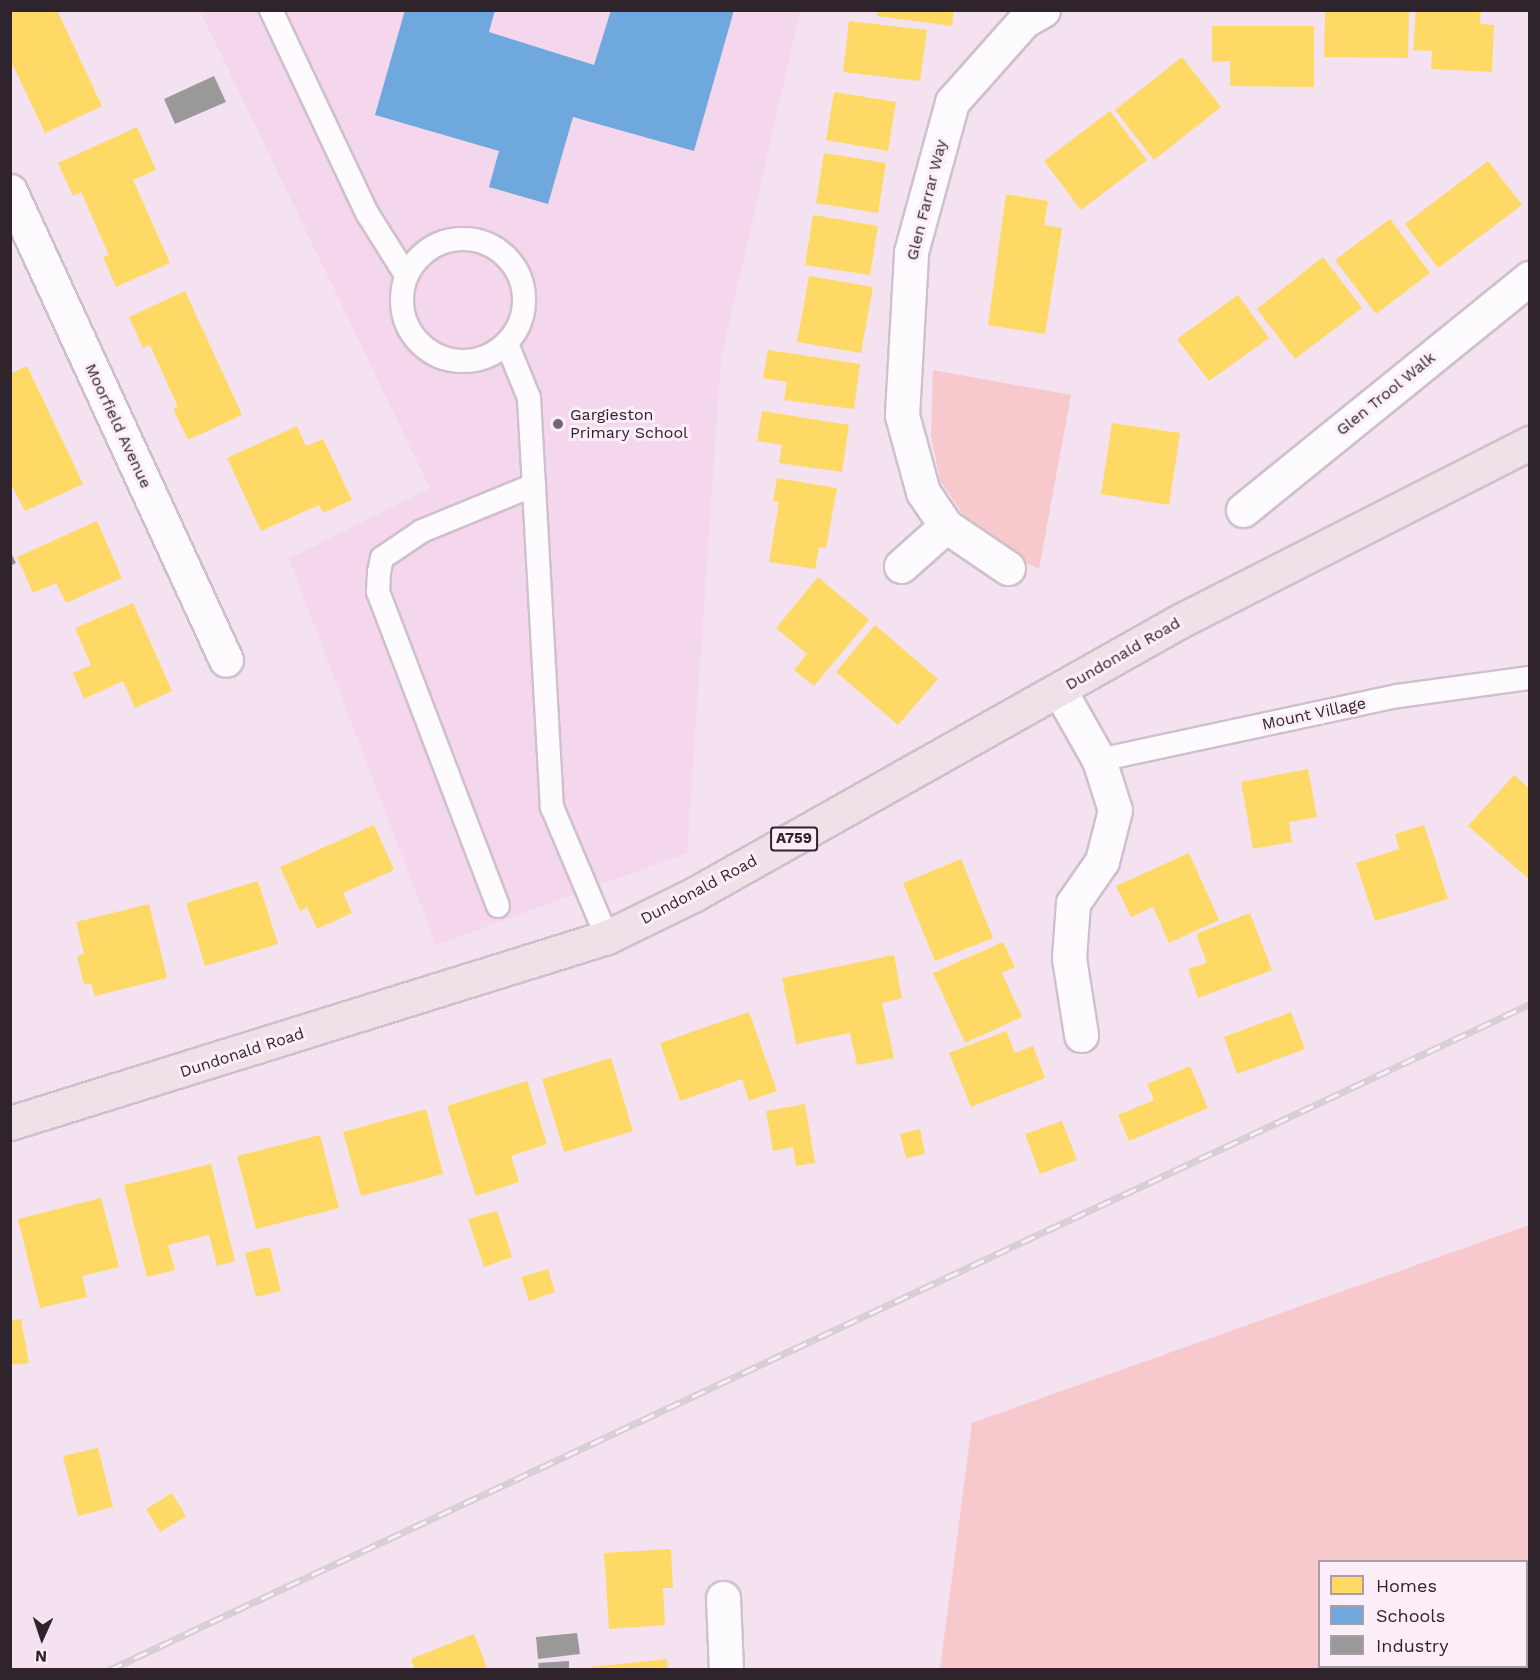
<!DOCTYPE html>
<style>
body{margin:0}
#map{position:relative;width:1540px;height:1680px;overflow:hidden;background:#f4e2f0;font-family:"Work Sans",sans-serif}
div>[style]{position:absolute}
.built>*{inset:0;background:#f4d6ed}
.green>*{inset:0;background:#f8c9cc}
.homes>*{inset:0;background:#ffd966}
.schools>*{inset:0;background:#6fa8dc}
.industry>*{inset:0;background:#999}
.roads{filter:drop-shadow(2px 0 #cfc0cb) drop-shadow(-2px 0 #cfc0cb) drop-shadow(0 2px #cfc0cb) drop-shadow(0 -2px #cfc0cb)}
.lane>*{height:22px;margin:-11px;padding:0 11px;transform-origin:11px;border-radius:11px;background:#fdfbfd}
.lane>.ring{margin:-11px;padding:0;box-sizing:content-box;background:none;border:22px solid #fdfbfd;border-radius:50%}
.street>*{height:33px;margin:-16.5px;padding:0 16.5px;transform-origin:16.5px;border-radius:16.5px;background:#fdfbfd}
.primary>*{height:33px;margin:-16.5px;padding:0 16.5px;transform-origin:16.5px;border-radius:16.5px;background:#eee2e8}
.rail>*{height:7px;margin-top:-3.5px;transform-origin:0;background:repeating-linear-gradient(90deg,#fceef8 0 14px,#d5cfd3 0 28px);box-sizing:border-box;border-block:2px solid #d5cfd3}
.dots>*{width:16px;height:16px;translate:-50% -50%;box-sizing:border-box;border:3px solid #fceef8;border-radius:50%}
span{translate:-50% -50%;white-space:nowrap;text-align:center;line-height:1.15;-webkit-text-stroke:6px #fceef8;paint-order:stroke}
.shield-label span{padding:2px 4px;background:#fceef8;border:2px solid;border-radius:4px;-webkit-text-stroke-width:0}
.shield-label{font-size:15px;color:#2f232c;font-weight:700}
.street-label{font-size:16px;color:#2f232c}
.poi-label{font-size:16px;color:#2f232c}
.left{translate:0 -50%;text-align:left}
.frame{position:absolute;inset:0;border:12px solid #2f232c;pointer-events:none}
.legend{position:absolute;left:1318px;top:1560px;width:210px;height:108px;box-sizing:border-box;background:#fceef8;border:2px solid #aa9da6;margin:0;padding:8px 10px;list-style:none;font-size:18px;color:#2f232c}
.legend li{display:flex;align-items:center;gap:12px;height:30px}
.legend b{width:30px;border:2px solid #aa9da6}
.north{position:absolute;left:12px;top:1608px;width:60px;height:60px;-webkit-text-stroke:4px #fceef8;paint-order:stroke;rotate:183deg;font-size:16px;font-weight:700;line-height:24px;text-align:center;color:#2f232c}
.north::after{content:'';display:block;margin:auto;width:21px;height:27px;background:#2f232c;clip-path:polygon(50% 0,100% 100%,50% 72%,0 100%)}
</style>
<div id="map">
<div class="built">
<i style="clip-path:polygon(200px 11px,800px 11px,721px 359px,687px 853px,436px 945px,289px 559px,430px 488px)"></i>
</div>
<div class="green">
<i style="clip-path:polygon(933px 370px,1071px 395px,1039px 569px,1018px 559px,969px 523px,940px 480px,931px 436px)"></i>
<i style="clip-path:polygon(evenodd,1529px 1225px,1529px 1669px,940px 1669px,972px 1423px,1529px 1225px,1320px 1562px,1526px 1562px,1526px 1666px,1320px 1666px,1320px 1562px)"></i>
</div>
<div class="homes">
<i style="clip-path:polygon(10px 10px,57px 10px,102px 106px,45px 133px,10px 59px)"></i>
<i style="clip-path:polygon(878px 10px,954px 10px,952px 26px,877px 16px)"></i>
<i style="clip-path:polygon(1325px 10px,1409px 10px,1408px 58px,1324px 57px)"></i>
<i style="clip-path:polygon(1416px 10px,1481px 10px,1480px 24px,1494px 25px,1492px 72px,1431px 69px,1432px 51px,1413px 50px)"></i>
<i style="clip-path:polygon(849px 21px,927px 30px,920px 81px,843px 72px)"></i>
<i style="clip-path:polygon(1212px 26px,1314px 26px,1314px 87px,1230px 86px,1230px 61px,1212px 62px)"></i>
<i style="clip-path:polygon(1182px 57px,1221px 107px,1154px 160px,1115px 110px)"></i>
<i style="clip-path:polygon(834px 92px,896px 102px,888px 151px,826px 140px)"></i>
<i style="clip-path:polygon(1110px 111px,1147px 160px,1081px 210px,1044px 161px)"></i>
<i style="clip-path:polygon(137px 127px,156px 170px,133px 180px,170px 263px,116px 287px,103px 257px,109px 255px,81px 192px,73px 196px,58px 163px)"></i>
<i style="clip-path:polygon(824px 153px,886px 163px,878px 213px,816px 203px)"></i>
<i style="clip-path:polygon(1488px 161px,1522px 205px,1438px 268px,1405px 224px)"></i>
<i style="clip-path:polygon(1006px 194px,1048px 201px,1044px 225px,1062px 228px,1045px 334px,988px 325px)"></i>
<i style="clip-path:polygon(813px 215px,878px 226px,870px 275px,805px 265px)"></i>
<i style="clip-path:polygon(1390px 219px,1430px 273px,1376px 314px,1335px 260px)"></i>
<i style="clip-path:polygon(1323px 257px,1362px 308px,1295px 359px,1257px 309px)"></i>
<i style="clip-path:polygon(809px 276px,873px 287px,861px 353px,797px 342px)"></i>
<i style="clip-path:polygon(185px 291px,242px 415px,188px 440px,173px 409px,178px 407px,150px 345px,143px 348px,129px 317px)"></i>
<i style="clip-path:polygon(1238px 295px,1269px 338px,1209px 381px,1177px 339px)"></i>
<i style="clip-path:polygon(768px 350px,860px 364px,854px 409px,784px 400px,787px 382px,763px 378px)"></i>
<i style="clip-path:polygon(27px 366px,83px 484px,25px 511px,10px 482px,10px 374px)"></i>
<i style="clip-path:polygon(762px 411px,849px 425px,842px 472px,779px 463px,782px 445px,757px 441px)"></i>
<i style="clip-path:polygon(1112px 423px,1180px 433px,1169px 505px,1101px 494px)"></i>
<i style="clip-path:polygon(297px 426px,306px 446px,323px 439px,352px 500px,323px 513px,319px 505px,261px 531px,227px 458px)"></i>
<i style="clip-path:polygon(777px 478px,837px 488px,826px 548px,819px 547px,815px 569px,769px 562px,779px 502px,773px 501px)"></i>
<i style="clip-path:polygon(97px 521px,122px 578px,66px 603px,56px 583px,33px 593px,17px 557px)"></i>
<i style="clip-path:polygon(818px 577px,869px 620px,814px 686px,794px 670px,807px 654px,776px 628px)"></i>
<i style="clip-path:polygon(133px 603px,172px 691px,135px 708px,123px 681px,84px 699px,73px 673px,91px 665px,75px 628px)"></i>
<i style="clip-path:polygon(875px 625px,938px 679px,898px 725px,836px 672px)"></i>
<i style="clip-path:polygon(1308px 769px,1317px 817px,1289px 822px,1292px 842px,1253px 849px,1241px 782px)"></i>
<i style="clip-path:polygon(1514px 775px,1530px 789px,1530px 880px,1468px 826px)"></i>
<i style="clip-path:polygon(374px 825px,394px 870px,343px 893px,352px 913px,317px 929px,307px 907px,300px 911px,280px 867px)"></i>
<i style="clip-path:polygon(1424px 825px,1448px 899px,1375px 921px,1356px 863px,1399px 849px,1395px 834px)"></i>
<i style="clip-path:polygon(1189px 853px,1219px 920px,1169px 943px,1153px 907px,1131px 917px,1116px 886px)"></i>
<i style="clip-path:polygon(961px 859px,993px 938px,935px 961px,903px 883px)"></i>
<i style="clip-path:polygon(258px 881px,278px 944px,205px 966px,186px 903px)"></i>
<i style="clip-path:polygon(149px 904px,167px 978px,95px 996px,91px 983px,84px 985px,77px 956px,84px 954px,76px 922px)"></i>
<i style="clip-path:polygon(1250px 913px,1272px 970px,1198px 998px,1188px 969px,1207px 963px,1196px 934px)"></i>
<i style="clip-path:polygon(1003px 942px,1015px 967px,1002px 973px,1022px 1017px,965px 1043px,933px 973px)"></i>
<i style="clip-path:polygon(894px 955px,902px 998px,882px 1003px,894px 1058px,857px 1065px,850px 1033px,796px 1044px,782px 978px)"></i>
<i style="clip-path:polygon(749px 1012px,777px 1091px,749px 1101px,742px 1079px,680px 1101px,660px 1043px)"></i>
<i style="clip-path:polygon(1291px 1012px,1305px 1049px,1237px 1074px,1224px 1037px)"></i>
<i style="clip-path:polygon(1006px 1031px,1015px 1053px,1033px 1046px,1045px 1078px,971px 1107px,949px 1053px)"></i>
<i style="clip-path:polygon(611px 1058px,633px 1131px,564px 1152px,542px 1079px)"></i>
<i style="clip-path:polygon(1190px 1066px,1208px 1108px,1129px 1141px,1118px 1115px,1154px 1100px,1147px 1084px)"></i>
<i style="clip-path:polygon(527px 1081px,547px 1144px,511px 1156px,519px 1182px,476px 1196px,447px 1106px)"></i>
<i style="clip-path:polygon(805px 1104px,815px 1163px,796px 1166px,793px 1147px,773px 1151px,766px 1111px)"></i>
<i style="clip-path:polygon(426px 1109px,443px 1174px,361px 1196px,343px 1132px)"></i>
<i style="clip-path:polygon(1062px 1121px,1077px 1160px,1040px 1174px,1025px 1134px)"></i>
<i style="clip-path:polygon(920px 1129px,925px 1154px,906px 1158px,900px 1134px)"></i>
<i style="clip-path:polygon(320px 1135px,339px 1208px,256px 1229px,237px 1156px)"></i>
<i style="clip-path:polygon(211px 1164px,235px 1261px,217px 1266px,209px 1235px,168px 1245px,175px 1270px,147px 1277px,124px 1185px)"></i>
<i style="clip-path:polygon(101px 1198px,119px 1267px,82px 1276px,87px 1297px,40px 1308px,18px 1219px)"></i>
<i style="clip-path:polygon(497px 1211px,512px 1257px,484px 1267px,468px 1219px)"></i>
<i style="clip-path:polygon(270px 1247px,281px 1291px,256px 1297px,245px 1253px)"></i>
<i style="clip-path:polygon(548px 1269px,555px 1292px,529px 1301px,521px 1277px)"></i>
<i style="clip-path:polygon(21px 1319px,29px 1363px,10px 1365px,10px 1321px)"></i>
<i style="clip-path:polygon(98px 1448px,113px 1507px,78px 1516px,63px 1456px)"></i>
<i style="clip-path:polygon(172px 1493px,186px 1516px,160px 1532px,146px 1509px)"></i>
<i style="clip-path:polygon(671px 1549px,673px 1588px,663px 1588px,665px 1625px,609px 1629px,604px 1553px)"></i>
<i style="clip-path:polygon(474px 1634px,488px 1670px,415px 1670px,411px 1659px)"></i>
<i style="clip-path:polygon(667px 1659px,668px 1670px,593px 1670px,592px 1667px)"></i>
</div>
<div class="schools">
<i style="clip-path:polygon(405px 10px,495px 10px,489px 32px,594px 65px,611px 10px,734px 10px,694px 151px,573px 117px,548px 204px,489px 187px,499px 151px,375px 115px)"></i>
</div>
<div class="industry">
<i style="clip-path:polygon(214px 76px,226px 102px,175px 124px,164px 99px)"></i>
<i style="clip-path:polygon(10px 551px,16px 563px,10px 566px)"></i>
<i style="clip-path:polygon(577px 1633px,580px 1654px,538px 1659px,536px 1637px)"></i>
<i style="clip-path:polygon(569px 1661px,569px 1670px,539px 1670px,538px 1663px)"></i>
</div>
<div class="roads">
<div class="lane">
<i style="left:271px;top:10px;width:225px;rotate:64.7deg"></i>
<i style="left:367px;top:213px;width:73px;rotate:57.8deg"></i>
<i class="ring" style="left:402px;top:239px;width:100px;height:100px"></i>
<i style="left:507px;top:344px;width:58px;rotate:67.8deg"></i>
<i style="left:529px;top:398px;width:410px;rotate:86.8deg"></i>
<i style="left:552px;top:807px;width:141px;rotate:67.1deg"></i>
<i style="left:1099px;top:760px;width:306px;rotate:-12.1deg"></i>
<i style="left:1398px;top:696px;width:133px;rotate:-7.8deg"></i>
<i style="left:498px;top:906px;width:336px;rotate:-110.9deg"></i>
<i style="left:378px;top:592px;width:20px;rotate:-87deg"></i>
<i style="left:379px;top:572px;width:14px;rotate:-78deg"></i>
<i style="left:382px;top:558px;width:48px;rotate:-34deg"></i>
<i style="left:422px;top:531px;width:121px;rotate:-22.3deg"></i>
</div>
<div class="street">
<i style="left:10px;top:191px;width:516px;rotate:65.27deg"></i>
<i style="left:1243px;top:510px;width:369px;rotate:-39deg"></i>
<i style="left:901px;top:566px;width:60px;rotate:-41.6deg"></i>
<i style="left:1008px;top:568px;width:75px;rotate:-145.9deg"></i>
<i style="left:946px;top:526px;width:41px;rotate:-124.1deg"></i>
<i style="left:923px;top:492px;width:80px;rotate:-105.3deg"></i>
<i style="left:902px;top:415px;width:163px;rotate:-86.8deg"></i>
<i style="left:911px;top:252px;width:156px;rotate:-74.7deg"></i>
<i style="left:952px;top:102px;width:108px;rotate:-48.4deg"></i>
<i style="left:1024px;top:21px;width:22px;rotate:-30deg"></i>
<i style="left:1060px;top:691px;width:79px;rotate:60.5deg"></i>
<i style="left:1099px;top:760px;width:52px;rotate:72.3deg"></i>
<i style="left:1115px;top:810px;width:53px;rotate:104.3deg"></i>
<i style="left:1102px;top:861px;width:51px;rotate:124.6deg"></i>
<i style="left:1073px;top:903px;width:55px;rotate:94.2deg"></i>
<i style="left:1069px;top:958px;width:78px;rotate:81.1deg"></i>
<i style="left:723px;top:1598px;width:72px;rotate:87.6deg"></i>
</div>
<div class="primary">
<i style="left:10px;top:1123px;width:625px;rotate:-17.3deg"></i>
<i style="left:607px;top:937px;width:96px;rotate:-26deg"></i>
<i style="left:693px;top:895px;width:559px;rotate:-29.36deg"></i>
<i style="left:1180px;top:621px;width:393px;rotate:-27deg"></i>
</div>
</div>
<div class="rail">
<i style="left:109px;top:1670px;width:1569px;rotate:-25.11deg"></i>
</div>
<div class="dots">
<i style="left:558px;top:424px;background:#746671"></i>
</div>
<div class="shield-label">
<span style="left:794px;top:839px">A759</span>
</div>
<div class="street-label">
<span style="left:927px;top:200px;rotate:-76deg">Glen Farrar Way</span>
<span style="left:1386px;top:394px;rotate:-39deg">Glen Trool Walk</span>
<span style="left:118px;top:426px;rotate:65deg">Moorfield Avenue</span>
<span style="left:1123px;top:654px;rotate:-30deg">Dundonald Road</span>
<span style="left:1314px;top:714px;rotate:-12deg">Mount Village</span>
<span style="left:699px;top:890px;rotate:-28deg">Dundonald Road</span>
<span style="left:242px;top:1053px;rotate:-18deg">Dundonald Road</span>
</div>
<div class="poi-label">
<span class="left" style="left:570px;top:424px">Gargieston<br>Primary School</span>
</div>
<div class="frame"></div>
<ul class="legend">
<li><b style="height:16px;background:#ffd966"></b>Homes</li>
<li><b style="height:16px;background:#6fa8dc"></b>Schools</li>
<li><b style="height:16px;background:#999"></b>Industry</li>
</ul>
<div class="north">N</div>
</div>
